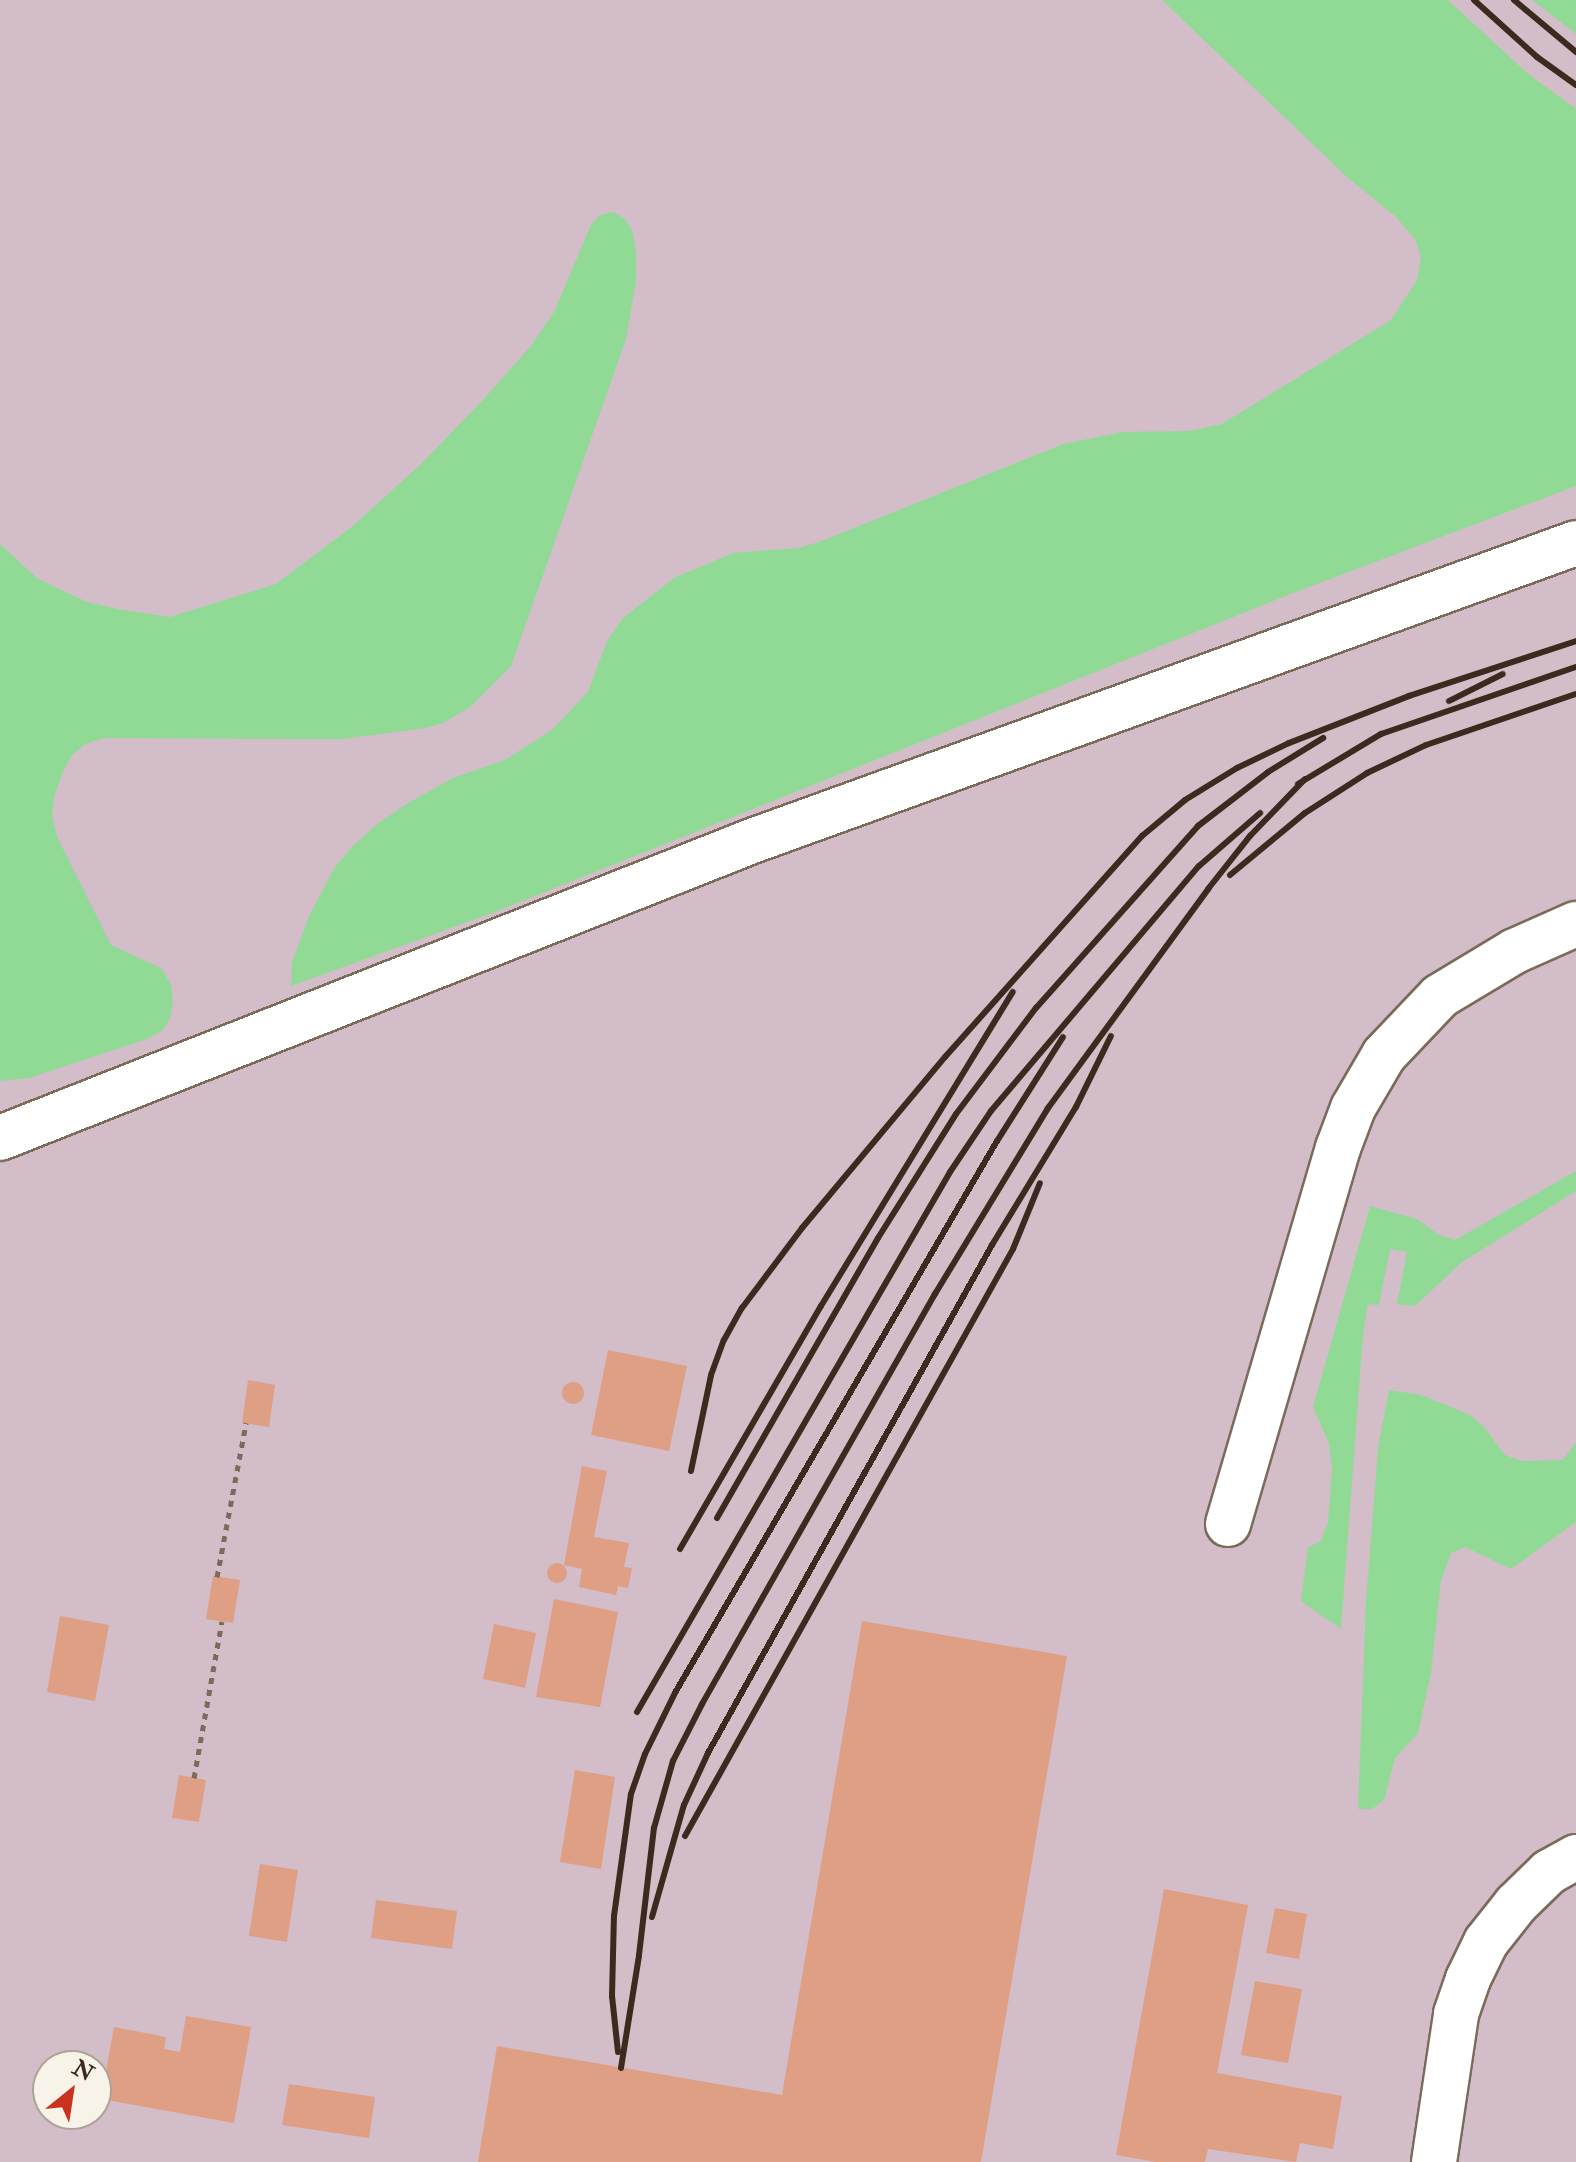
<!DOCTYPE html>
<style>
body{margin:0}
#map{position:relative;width:1576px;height:2162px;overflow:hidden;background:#f1e4c8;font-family:"IM FELL Double Pica",serif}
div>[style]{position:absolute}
.industrial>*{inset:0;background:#d2bdc8}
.green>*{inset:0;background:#91da95}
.building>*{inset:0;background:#df9f85}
.round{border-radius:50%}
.path>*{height:5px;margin-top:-2.5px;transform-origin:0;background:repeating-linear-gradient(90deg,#7b6b5a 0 6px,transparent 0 12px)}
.roads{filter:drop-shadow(2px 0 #7b6b5a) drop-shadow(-2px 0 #7b6b5a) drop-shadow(0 2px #7b6b5a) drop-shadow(0 -2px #7b6b5a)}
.minor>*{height:44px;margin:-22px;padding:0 22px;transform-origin:22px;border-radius:22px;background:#fff}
.rail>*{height:6px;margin:-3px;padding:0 3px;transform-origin:3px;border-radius:3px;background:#3b2a1e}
span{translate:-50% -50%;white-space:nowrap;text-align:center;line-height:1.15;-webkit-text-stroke:7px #f7f3e8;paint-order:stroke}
.north{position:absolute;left:32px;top:2050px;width:80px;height:80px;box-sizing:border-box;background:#f7f3e8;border:2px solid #aca397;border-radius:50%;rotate:30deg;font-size:22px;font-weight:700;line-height:32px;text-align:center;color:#3b2a1e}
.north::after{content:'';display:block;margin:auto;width:28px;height:36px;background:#c8321e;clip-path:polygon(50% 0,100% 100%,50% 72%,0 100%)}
</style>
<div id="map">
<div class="industrial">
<i style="clip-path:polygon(evenodd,0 0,1576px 0,1576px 2162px,0 2162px,0 0,48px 2066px,96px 2066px,96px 2114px,48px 2114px,48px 2066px)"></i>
</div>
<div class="green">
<i style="clip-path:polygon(1162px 0,1448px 0,1527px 73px,1576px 109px,1576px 486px,1293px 593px,495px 912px,291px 986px,292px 962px,310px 914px,335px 867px,352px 847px,377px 824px,408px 803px,453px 778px,505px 760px,552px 730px,588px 692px,607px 641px,623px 618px,674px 578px,733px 553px,798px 548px,822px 541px,1063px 444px,1123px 432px,1190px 431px,1222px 424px,1391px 320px,1417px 280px,1421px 257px,1415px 239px,1395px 216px,1348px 178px)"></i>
<i style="clip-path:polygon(1533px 0,1576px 0,1576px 34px,1535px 2px)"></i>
<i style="clip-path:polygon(613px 212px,624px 218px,632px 230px,636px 252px,636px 281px,626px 339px,511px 666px,470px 707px,443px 723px,426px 728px,343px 739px,104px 738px,85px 744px,72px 755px,63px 772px,54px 797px,52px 815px,57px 837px,111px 945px,161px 968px,171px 984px,173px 1002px,170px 1018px,163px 1030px,147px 1039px,29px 1078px,0 1081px,0 544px,38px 579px,87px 602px,123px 610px,170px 617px,276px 584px,354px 525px,421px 464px,481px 402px,531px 346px,554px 312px,591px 225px,600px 215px)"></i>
<i style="clip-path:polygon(1576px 1171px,1576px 1191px,1462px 1262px,1415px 1306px,1397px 1304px,1407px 1252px,1390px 1249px,1379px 1305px,1368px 1304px,1363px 1334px,1341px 1629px,1301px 1601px,1308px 1547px,1320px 1542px,1328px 1523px,1332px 1469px,1329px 1443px,1313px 1407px,1370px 1206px,1417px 1219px,1439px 1235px,1455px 1240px)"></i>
<i style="clip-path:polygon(1389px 1390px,1421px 1395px,1470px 1415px,1483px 1426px,1505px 1455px,1522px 1461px,1563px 1460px,1576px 1442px,1576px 1522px,1511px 1569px,1465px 1547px,1451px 1553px,1441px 1580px,1431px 1673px,1418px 1733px,1395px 1758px,1384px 1800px,1372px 1809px,1358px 1809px,1366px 1602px,1378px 1448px)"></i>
</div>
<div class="building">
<i style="clip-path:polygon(608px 1350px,687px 1366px,669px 1451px,591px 1435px)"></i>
<i style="clip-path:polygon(248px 1380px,275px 1385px,269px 1427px,242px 1423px)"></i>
<i class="round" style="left:562px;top:1382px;width:22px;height:22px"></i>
<i style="clip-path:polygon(582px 1466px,607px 1471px,594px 1537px,629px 1543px,624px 1567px,632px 1568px,628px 1588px,618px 1586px,616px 1595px,579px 1587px,582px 1569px,564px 1565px)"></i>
<i class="round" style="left:547px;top:1563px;width:20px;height:20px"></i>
<i style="clip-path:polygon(213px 1576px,240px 1580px,233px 1623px,206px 1619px)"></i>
<i style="clip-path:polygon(554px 1599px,618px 1612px,600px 1707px,536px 1697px)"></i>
<i style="clip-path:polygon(60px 1616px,109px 1625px,95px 1701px,47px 1692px)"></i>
<i style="clip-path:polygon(862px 1621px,1067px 1656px,981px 2162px,478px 2162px,497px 2046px,782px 2095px)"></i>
<i style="clip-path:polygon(494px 1624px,536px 1633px,525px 1688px,483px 1679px)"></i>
<i style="clip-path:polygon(575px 1770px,615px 1777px,601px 1869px,560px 1862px)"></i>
<i style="clip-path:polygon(179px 1775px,206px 1780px,199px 1822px,172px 1818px)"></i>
<i style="clip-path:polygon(260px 1864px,298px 1870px,287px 1942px,249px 1936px)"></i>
<i style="clip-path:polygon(1164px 1889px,1248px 1905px,1217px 2073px,1342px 2096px,1333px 2149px,1300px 2143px,1296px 2162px,1208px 2149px,1205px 2162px,1156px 2162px,1116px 2155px)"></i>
<i style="clip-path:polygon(376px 1900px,457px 1911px,452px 1949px,371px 1938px)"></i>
<i style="clip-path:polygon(1275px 1908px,1307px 1914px,1299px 1959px,1266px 1953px)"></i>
<i style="clip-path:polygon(1255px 1981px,1302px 1989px,1288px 2063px,1241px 2055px)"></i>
<i style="clip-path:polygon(186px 2016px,251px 2027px,234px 2123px,101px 2099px,114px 2027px,166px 2037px,164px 2049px,180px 2052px)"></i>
<i style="clip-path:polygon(289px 2084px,375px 2097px,369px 2138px,282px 2125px)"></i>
</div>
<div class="path">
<i style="left:217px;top:1577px;width:157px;rotate:-79.3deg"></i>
<i style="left:194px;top:1778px;width:159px;rotate:-79.9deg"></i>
</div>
<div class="roads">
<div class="minor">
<i style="left:0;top:1138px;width:809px;rotate:-21.55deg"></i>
<i style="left:752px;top:841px;width:876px;rotate:-19.88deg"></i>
<i style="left:1228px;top:1524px;width:392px;rotate:-73.7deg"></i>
<i style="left:1338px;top:1148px;width:43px;rotate:-69.4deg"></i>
<i style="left:1353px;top:1108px;width:61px;rotate:-59.7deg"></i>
<i style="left:1384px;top:1055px;width:81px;rotate:-46.5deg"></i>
<i style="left:1440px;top:996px;width:87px;rotate:-31deg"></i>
<i style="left:1515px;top:951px;width:67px;rotate:-23.9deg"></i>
<i style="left:1434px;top:2162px;width:150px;rotate:-81.5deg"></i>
<i style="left:1456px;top:2014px;width:37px;rotate:-71deg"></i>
<i style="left:1468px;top:1979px;width:41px;rotate:-64.1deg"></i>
<i style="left:1486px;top:1942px;width:48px;rotate:-51.7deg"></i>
<i style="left:1516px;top:1904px;width:46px;rotate:-44.1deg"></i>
<i style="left:1549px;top:1872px;width:31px;rotate:-29deg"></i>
</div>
</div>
<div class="rail">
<i style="left:1474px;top:0;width:85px;rotate:42.1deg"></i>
<i style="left:1537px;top:57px;width:48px;rotate:35.7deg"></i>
<i style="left:1514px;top:0;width:81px;rotate:40deg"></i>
<i style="left:1449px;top:701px;width:60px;rotate:-26.6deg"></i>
<i style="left:1298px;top:784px;width:97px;rotate:-31.1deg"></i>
<i style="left:1381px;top:734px;width:206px;rotate:-19deg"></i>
<i style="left:1230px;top:875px;width:97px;rotate:-39.6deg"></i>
<i style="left:1305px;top:813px;width:74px;rotate:-32.8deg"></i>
<i style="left:1367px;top:773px;width:65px;rotate:-25.4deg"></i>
<i style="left:1426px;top:745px;width:158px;rotate:-18.8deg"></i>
<i style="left:691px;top:1471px;width:98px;rotate:-78.2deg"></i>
<i style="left:711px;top:1375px;width:37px;rotate:-70deg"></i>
<i style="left:724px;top:1340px;width:37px;rotate:-61deg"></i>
<i style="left:742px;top:1308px;width:100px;rotate:-53.1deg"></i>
<i style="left:802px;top:1228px;width:223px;rotate:-50.1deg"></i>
<i style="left:945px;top:1057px;width:296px;rotate:-48.3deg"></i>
<i style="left:1142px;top:836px;width:56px;rotate:-39.9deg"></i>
<i style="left:1185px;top:800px;width:61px;rotate:-31.6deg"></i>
<i style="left:1237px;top:768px;width:58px;rotate:-25.7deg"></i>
<i style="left:1289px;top:743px;width:129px;rotate:-21.4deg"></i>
<i style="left:1409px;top:696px;width:176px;rotate:-18.2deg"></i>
<i style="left:717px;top:1518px;width:323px;rotate:-60.1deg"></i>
<i style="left:878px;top:1238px;width:146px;rotate:-57.8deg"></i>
<i style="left:956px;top:1114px;width:133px;rotate:-53deg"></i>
<i style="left:1036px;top:1008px;width:244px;rotate:-48.3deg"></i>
<i style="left:1198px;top:826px;width:88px;rotate:-37.6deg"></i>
<i style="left:1268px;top:772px;width:65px;rotate:-31.7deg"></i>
<i style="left:680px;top:1549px;width:281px;rotate:-59.9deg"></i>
<i style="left:821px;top:1306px;width:368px;rotate:-58.6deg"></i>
<i style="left:637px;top:1712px;width:624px;rotate:-59.9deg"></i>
<i style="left:950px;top:1172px;width:73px;rotate:-56.1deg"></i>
<i style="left:991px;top:1111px;width:321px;rotate:-49.7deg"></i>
<i style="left:1199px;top:866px;width:81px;rotate:-41deg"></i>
<i style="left:685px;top:1836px;width:672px;rotate:-60.8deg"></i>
<i style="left:1013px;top:1249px;width:71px;rotate:-67.8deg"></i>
<i style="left:652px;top:1917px;width:116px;rotate:-74.1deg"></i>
<i style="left:684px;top:1805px;width:57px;rotate:-65.2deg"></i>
<i style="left:708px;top:1753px;width:582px;rotate:-60.79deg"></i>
<i style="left:992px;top:1245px;width:162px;rotate:-58.7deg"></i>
<i style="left:1076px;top:1107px;width:79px;rotate:-63.8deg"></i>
<i style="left:618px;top:2052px;width:56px;rotate:-96.1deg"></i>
<i style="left:612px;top:1996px;width:80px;rotate:-88.6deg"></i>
<i style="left:614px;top:1916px;width:123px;rotate:-82.1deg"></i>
<i style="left:631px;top:1794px;width:42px;rotate:-70.7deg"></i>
<i style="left:645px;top:1754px;width:70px;rotate:-63.8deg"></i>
<i style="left:676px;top:1691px;width:637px;rotate:-59.73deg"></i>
<i style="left:997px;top:1141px;width:123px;rotate:-57.6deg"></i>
<i style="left:621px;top:2068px;width:114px;rotate:-80.9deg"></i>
<i style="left:639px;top:1955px;width:128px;rotate:-83.3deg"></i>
<i style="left:654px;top:1828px;width:70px;rotate:-74.2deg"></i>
<i style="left:673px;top:1761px;width:64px;rotate:-63deg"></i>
<i style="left:702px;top:1704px;width:472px;rotate:-60.4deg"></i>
<i style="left:935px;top:1294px;width:218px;rotate:-58.7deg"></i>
<i style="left:1048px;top:1108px;width:271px;rotate:-53.8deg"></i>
<i style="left:1208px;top:889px;width:68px;rotate:-51.6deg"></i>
<i style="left:1250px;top:836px;width:79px;rotate:-46deg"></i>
</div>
<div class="north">N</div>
</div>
